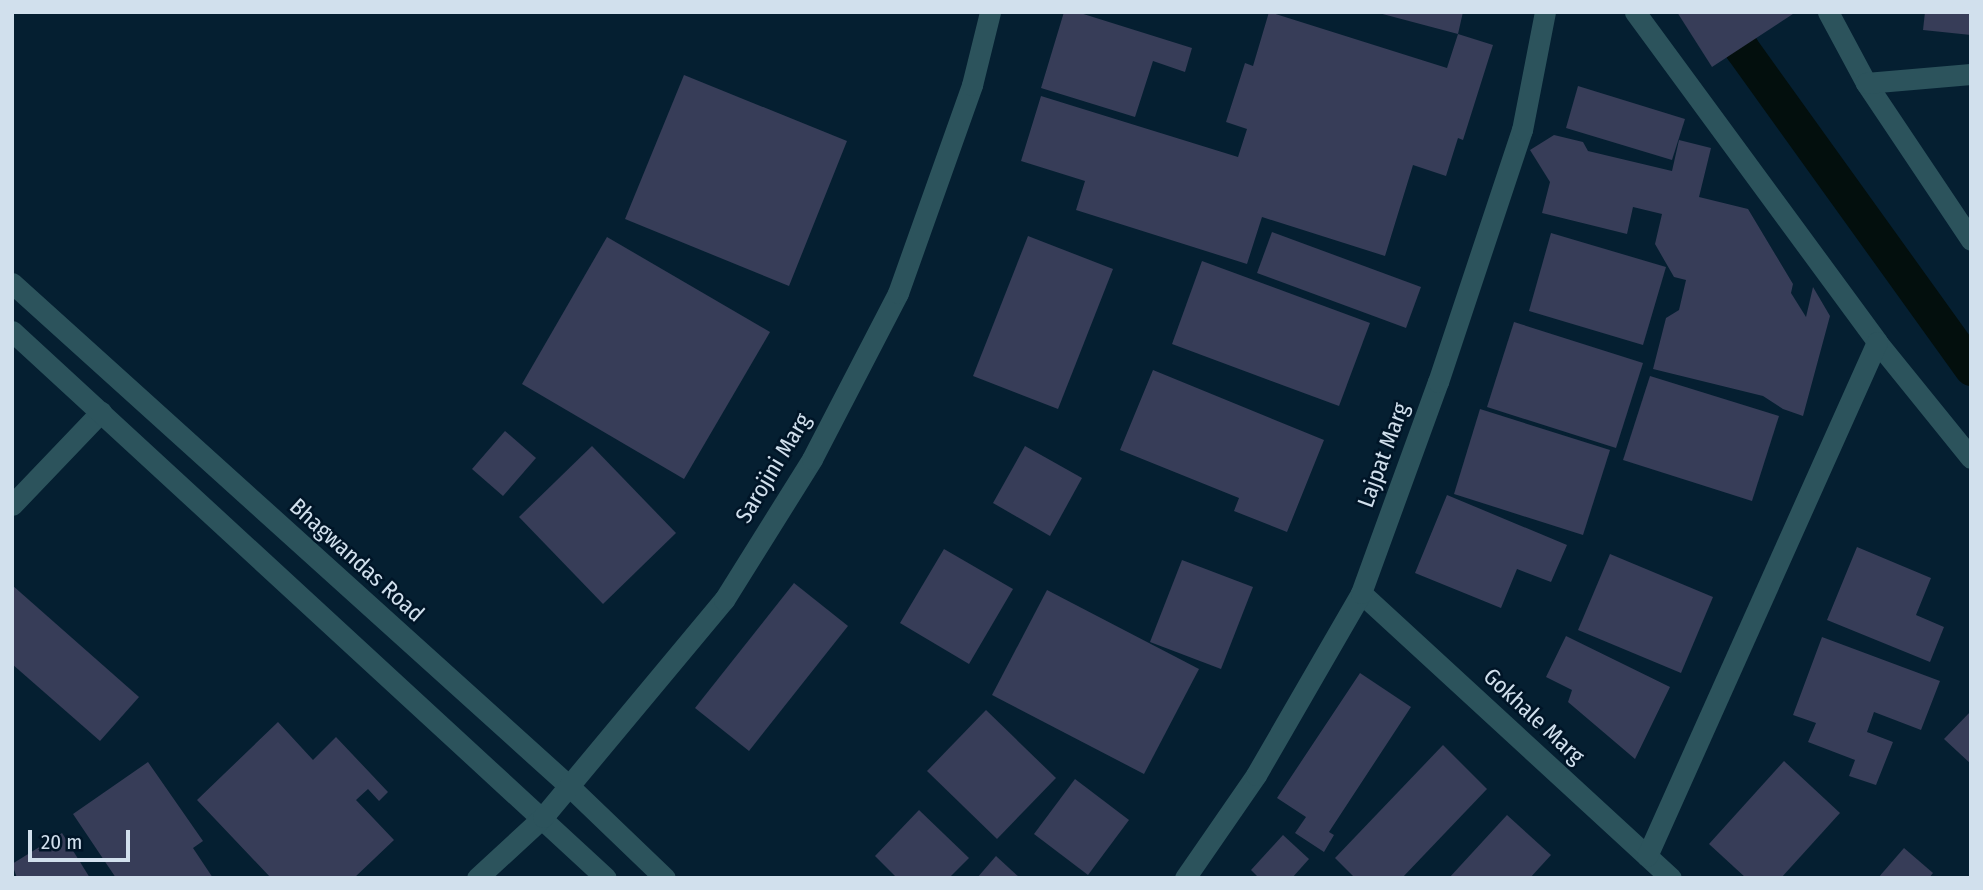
<!DOCTYPE html>
<style>
body{margin:0}
#map{position:relative;width:1983px;height:890px;overflow:hidden;background:#051f31;font-family:"Fira Sans Condensed",sans-serif}
div>[style]{position:absolute}
.canal>*{height:35px;margin:-17.5px;padding:0 17.5px;transform-origin:17.5px;border-radius:17.5px;background:#030f0d}
.building>*{inset:0;background:#373d58}
.minor>*{height:21px;margin:-10.5px;padding:0 10.5px;transform-origin:10.5px;border-radius:10.5px;background:#2c535c}
.tertiary>*{height:21px;margin:-10.5px;padding:0 10.5px;transform-origin:10.5px;border-radius:10.5px;background:#2c535c}
span{translate:-50% -50%;white-space:nowrap;text-align:center;line-height:1.15;-webkit-text-stroke:5px #001527;paint-order:stroke}
.street-label{font-size:23px;color:#d1e0ed}
.frame{position:absolute;inset:0;border:14px solid #d1e0ed;pointer-events:none}
.scale{position:absolute;left:28px;top:830px;width:102px;height:32px;box-sizing:border-box;border:4px solid #d1e0ed;border-top:0;padding-left:9px;font-size:21px;line-height:24px;white-space:nowrap;color:#d1e0ed;-webkit-text-stroke:5px #001527;paint-order:stroke}
</style>
<div id="map">
<div class="canal">
<i style="left:1720px;top:12px;width:43px;rotate:59.3deg"></i>
<i style="left:1742px;top:49px;width:393px;rotate:54.3deg"></i>
</div>
<div class="building">
<i style="clip-path:polygon(1064px 12px,1077px 12px,1192px 48px,1185px 72px,1153px 61px,1135px 117px,1041px 88px)"></i>
<i style="clip-path:polygon(1269px 12px,1447px 68px,1458px 34px,1375px 12px,1463px 12px,1458px 34px,1493px 45px,1463px 140px,1458px 138px,1446px 176px,1413px 165px,1385px 256px,1262px 217px,1247px 264px,1076px 210px,1085px 181px,1021px 161px,1041px 96px,1238px 157px,1247px 129px,1226px 122px,1245px 63px,1253px 66px)"></i>
<i style="clip-path:polygon(1677px 12px,1796px 12px,1712px 67px)"></i>
<i style="clip-path:polygon(1925px 12px,1971px 12px,1971px 35px,1923px 30px)"></i>
<i style="clip-path:polygon(684px 75px,847px 141px,789px 286px,625px 219px)"></i>
<i style="clip-path:polygon(1578px 86px,1685px 119px,1672px 160px,1566px 128px)"></i>
<i style="clip-path:polygon(1554px 135px,1583px 142px,1588px 151px,1672px 171px,1679px 140px,1711px 148px,1699px 197px,1748px 209px,1793px 284px,1791px 293px,1806px 317px,1813px 287px,1830px 316px,1803px 416px,1783px 409px,1763px 396px,1653px 369px,1666px 318px,1679px 310px,1686px 280px,1674px 277px,1655px 244px,1662px 214px,1633px 207px,1627px 234px,1542px 213px,1550px 182px,1530px 150px)"></i>
<i style="clip-path:polygon(1272px 232px,1421px 287px,1406px 328px,1257px 273px)"></i>
<i style="clip-path:polygon(1551px 233px,1666px 267px,1643px 345px,1529px 311px)"></i>
<i style="clip-path:polygon(1028px 236px,1113px 269px,1058px 409px,973px 376px)"></i>
<i style="clip-path:polygon(607px 237px,770px 332px,684px 479px,522px 384px)"></i>
<i style="clip-path:polygon(1202px 261px,1370px 323px,1339px 406px,1172px 344px)"></i>
<i style="clip-path:polygon(1514px 322px,1643px 363px,1616px 448px,1487px 407px)"></i>
<i style="clip-path:polygon(1153px 370px,1324px 440px,1287px 532px,1234px 511px,1239px 498px,1120px 450px)"></i>
<i style="clip-path:polygon(1650px 376px,1779px 416px,1752px 501px,1623px 460px)"></i>
<i style="clip-path:polygon(1480px 409px,1610px 450px,1583px 535px,1454px 494px)"></i>
<i style="clip-path:polygon(505px 431px,536px 458px,503px 496px,472px 469px)"></i>
<i style="clip-path:polygon(592px 446px,676px 533px,603px 604px,519px 517px)"></i>
<i style="clip-path:polygon(1025px 446px,1082px 478px,1050px 536px,993px 503px)"></i>
<i style="clip-path:polygon(1447px 495px,1567px 545px,1551px 582px,1517px 569px,1501px 608px,1415px 573px)"></i>
<i style="clip-path:polygon(1857px 547px,1931px 578px,1916px 615px,1944px 627px,1930px 662px,1827px 620px)"></i>
<i style="clip-path:polygon(944px 549px,1013px 589px,969px 664px,900px 623px)"></i>
<i style="clip-path:polygon(1610px 554px,1713px 597px,1681px 673px,1578px 630px)"></i>
<i style="clip-path:polygon(1182px 560px,1253px 587px,1221px 669px,1150px 642px)"></i>
<i style="clip-path:polygon(794px 583px,848px 626px,749px 751px,695px 708px)"></i>
<i style="clip-path:polygon(12px 585px,139px 697px,100px 741px,12px 664px)"></i>
<i style="clip-path:polygon(1047px 590px,1199px 669px,1144px 774px,992px 695px)"></i>
<i style="clip-path:polygon(1566px 636px,1670px 687px,1635px 759px,1568px 702px,1572px 690px,1546px 677px)"></i>
<i style="clip-path:polygon(1822px 637px,1940px 681px,1921px 730px,1874px 712px,1867px 732px,1893px 742px,1876px 785px,1849px 776px,1855px 760px,1808px 742px,1816px 723px,1793px 715px)"></i>
<i style="clip-path:polygon(1360px 673px,1411px 707px,1329px 832px,1334px 835px,1324px 852px,1295px 833px,1306px 817px,1277px 798px)"></i>
<i style="clip-path:polygon(986px 710px,1056px 778px,997px 839px,927px 771px)"></i>
<i style="clip-path:polygon(1971px 711px,1971px 764px,1944px 739px)"></i>
<i style="clip-path:polygon(278px 722px,313px 760px,336px 737px,388px 792px,379px 801px,368px 789px,356px 800px,394px 840px,354px 878px,271px 878px,197px 800px)"></i>
<i style="clip-path:polygon(1443px 745px,1487px 789px,1402px 878px,1355px 878px,1335px 858px)"></i>
<i style="clip-path:polygon(1784px 761px,1840px 813px,1781px 878px,1746px 878px,1709px 844px)"></i>
<i style="clip-path:polygon(148px 762px,203px 841px,193px 848px,213px 878px,116px 878px,73px 814px)"></i>
<i style="clip-path:polygon(1075px 779px,1129px 820px,1088px 875px,1034px 834px)"></i>
<i style="clip-path:polygon(919px 810px,969px 858px,949px 878px,897px 878px,875px 856px)"></i>
<i style="clip-path:polygon(1507px 815px,1551px 855px,1530px 878px,1449px 878px)"></i>
<i style="clip-path:polygon(62px 833px,90px 878px,17px 878px,12px 864px)"></i>
<i style="clip-path:polygon(1283px 835px,1309px 859px,1292px 878px,1259px 878px,1251px 870px)"></i>
<i style="clip-path:polygon(1904px 848px,1933px 873px,1929px 878px,1878px 878px)"></i>
<i style="clip-path:polygon(996px 856px,1020px 878px,977px 878px)"></i>
</div>
<div class="minor">
<i style="left:1635px;top:12px;width:409px;rotate:53.7deg"></i>
<i style="left:1877px;top:342px;width:149px;rotate:51deg"></i>
<i style="left:1828px;top:12px;width:81px;rotate:61.8deg"></i>
<i style="left:1866px;top:83px;width:189px;rotate:56.2deg"></i>
<i style="left:1866px;top:83px;width:105px;rotate:-4.9deg"></i>
<i style="left:12px;top:505px;width:129px;rotate:-46.3deg"></i>
<i style="left:1361px;top:593px;width:421px;rotate:42.6deg"></i>
<i style="left:1647px;top:856px;width:563px;rotate:-65.89deg"></i>
<i style="left:1185px;top:878px;width:125px;rotate:-55.4deg"></i>
<i style="left:1256px;top:775px;width:210px;rotate:-60deg"></i>
<i style="left:1361px;top:593px;width:225px;rotate:-70deg"></i>
<i style="left:1438px;top:382px;width:266px;rotate:-71.6deg"></i>
<i style="left:1522px;top:130px;width:120px;rotate:-79deg"></i>
</div>
<div class="tertiary">
<i style="left:12px;top:283px;width:751px;rotate:42.08deg"></i>
<i style="left:569px;top:786px;width:133px;rotate:43.8deg"></i>
<i style="left:12px;top:331px;width:807px;rotate:42.64deg"></i>
<i style="left:477px;top:878px;width:90px;rotate:-42.7deg"></i>
<i style="left:543px;top:817px;width:283px;rotate:-50.2deg"></i>
<i style="left:724px;top:600px;width:166px;rotate:-58deg"></i>
<i style="left:812px;top:459px;width:187px;rotate:-62.6deg"></i>
<i style="left:898px;top:293px;width:221px;rotate:-70.4deg"></i>
<i style="left:972px;top:85px;width:75px;rotate:-76.1deg"></i>
</div>
<div class="street-label">
<span style="left:1383px;top:455px;rotate:-70deg">Lajpat Marg</span>
<span style="left:773px;top:468px;rotate:-59deg">Sarojini Marg</span>
<span style="left:357px;top:560px;rotate:42deg">Bhagwandas Road</span>
<span style="left:1534px;top:716px;rotate:43deg">Gokhale Marg</span>
</div>
<div class="frame"></div>
<div class="scale">20 m</div>
</div>
